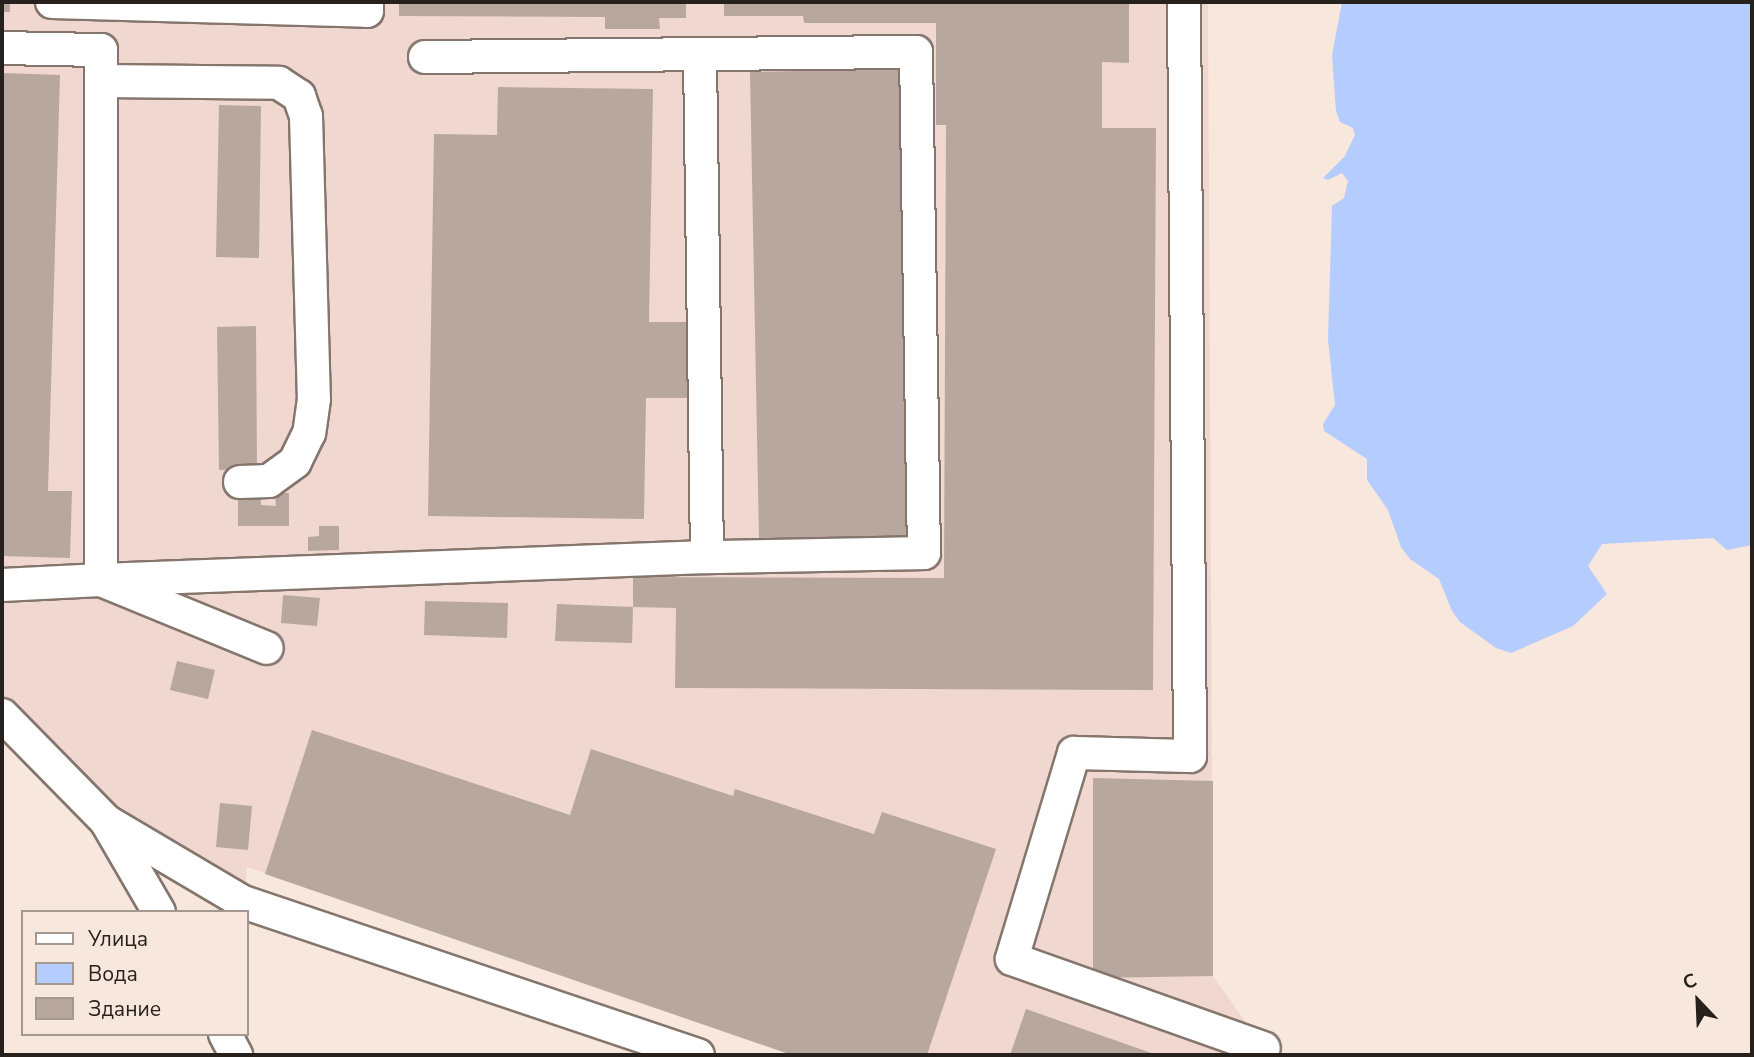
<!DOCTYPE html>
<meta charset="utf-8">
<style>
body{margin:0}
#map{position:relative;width:1754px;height:1057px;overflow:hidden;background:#f8e7dd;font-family:"Nunito Sans",sans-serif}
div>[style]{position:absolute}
.industrial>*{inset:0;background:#f0d7d0}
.water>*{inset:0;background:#b4ccfe}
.building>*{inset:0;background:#b7a79e}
.roads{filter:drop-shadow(2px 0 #84766d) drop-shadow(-2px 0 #84766d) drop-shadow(0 2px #84766d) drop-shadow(0 -2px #84766d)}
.minor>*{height:32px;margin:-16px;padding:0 16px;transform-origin:16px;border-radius:16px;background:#fff}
span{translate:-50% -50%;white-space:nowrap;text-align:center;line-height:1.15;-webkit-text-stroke:5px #f8e7dd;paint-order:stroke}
.frame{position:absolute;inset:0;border:4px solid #27211d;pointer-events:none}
.legend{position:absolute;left:21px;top:910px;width:228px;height:126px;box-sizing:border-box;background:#f8e7dd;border:2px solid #a49890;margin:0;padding:9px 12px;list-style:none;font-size:21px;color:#27211d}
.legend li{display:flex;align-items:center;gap:14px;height:35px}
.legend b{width:35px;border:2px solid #a49890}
.north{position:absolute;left:1663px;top:966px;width:70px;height:70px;-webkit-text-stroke:5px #f8e7dd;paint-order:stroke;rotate:337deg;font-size:19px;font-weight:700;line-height:28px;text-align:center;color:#27211d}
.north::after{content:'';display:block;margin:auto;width:24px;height:32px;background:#27211d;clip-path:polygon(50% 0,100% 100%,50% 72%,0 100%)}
</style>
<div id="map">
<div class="industrial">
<i style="clip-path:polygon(2px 2px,1208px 2px,1213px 976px,1264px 1048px,1262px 1055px,792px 1055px,247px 867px,244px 892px,106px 811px,2px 704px)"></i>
</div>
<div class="water">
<i style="clip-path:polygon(1342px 2px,1752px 2px,1752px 545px,1727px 550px,1713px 538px,1602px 544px,1588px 566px,1607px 594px,1573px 626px,1511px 653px,1496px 648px,1460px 622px,1452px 611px,1439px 579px,1410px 559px,1401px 547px,1388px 510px,1367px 480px,1367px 459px,1324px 431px,1323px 424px,1335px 405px,1328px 340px,1332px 206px,1344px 198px,1348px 181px,1342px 173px,1328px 180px,1323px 178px,1345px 156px,1355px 135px,1353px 128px,1340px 122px,1336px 111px,1332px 55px)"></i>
</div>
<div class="building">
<i style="clip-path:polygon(2px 2px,10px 2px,10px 12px,2px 12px)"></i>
<i style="clip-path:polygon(399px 2px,686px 2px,686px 18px,659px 18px,660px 29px,605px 29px,605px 17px,399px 16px)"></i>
<i style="clip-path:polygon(724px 2px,1129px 2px,1129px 63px,1102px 62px,1102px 128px,1156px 128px,1153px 690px,675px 688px,676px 608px,633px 607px,633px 577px,944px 578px,946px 125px,936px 125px,936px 23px,804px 23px,803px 16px,724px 16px)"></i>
<i style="clip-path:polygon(902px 69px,911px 537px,759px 540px,750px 72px)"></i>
<i style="clip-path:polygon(2px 73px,60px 75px,48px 491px,72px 491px,70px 558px,2px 556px)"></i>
<i style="clip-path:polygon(498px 87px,653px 89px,649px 322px,688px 322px,687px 398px,646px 398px,644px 519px,428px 516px,434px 134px,497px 135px)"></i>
<i style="clip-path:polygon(219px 105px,261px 106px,259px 258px,216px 257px)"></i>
<i style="clip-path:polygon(256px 326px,257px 469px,219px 470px,217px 327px)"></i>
<i style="clip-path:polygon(238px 493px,261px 493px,261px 505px,276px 506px,275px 493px,289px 493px,289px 526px,238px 526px)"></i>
<i style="clip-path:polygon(319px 526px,339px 526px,339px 550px,308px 551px,308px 537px,319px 536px)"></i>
<i style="clip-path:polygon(283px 595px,320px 598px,317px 626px,281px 623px)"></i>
<i style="clip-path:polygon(425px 601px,508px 603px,507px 638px,424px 635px)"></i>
<i style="clip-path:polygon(557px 604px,633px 607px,632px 643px,555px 641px)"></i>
<i style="clip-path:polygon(177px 661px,215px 670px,208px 699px,170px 690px)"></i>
<i style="clip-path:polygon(312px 730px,570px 815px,591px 749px,733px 796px,735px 789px,874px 834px,882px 812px,996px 849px,927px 1055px,792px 1055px,265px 874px)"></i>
<i style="clip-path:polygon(1093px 778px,1213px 781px,1213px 976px,1093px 978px)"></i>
<i style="clip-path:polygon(220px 803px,252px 806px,248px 850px,216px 847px)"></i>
<i style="clip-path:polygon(1026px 1009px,1157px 1055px,1010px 1055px)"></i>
</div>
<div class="roads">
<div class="minor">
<i style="left:52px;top:2px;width:315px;rotate:1.6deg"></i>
<i style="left:367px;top:11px;width:9px;rotate:-90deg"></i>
<i style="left:1184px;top:2px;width:754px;rotate:89.54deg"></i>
<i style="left:1190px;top:756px;width:116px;rotate:-178.5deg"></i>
<i style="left:1074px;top:753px;width:215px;rotate:106.8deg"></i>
<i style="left:1012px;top:959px;width:267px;rotate:19.5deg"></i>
<i style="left:2px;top:48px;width:99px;rotate:1.2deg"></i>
<i style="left:101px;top:50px;width:530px;rotate:90deg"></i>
<i style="left:101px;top:580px;width:606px;rotate:-2.17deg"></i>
<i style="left:707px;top:557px;width:503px;rotate:-90.8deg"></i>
<i style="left:425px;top:57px;width:491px;rotate:-0.6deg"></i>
<i style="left:916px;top:52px;width:501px;rotate:89.09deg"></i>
<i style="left:924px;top:553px;width:217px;rotate:178.9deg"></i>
<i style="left:101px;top:81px;width:178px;rotate:0.6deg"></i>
<i style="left:279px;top:83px;width:24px;rotate:33deg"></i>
<i style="left:299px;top:96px;width:21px;rotate:71deg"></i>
<i style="left:306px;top:116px;width:283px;rotate:88.4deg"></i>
<i style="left:314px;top:399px;width:34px;rotate:98deg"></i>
<i style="left:309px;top:433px;width:32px;rotate:116deg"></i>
<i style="left:295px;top:462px;width:32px;rotate:144deg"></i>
<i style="left:269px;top:481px;width:29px;rotate:178deg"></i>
<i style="left:2px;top:585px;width:99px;rotate:-2.9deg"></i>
<i style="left:101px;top:580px;width:179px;rotate:22.3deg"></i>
<i style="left:2px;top:715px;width:148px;rotate:45.5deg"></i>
<i style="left:106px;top:821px;width:105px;rotate:59.8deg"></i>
<i style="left:106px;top:821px;width:159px;rotate:30.6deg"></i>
<i style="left:243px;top:902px;width:480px;rotate:18.6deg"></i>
<i style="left:225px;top:1034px;width:24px;rotate:62deg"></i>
</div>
</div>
<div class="frame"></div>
<ul class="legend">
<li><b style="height:9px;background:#fff"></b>Улица</li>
<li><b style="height:19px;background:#b4ccfe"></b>Вода</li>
<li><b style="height:19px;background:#b7a79e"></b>Здание</li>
</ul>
<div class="north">С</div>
</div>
